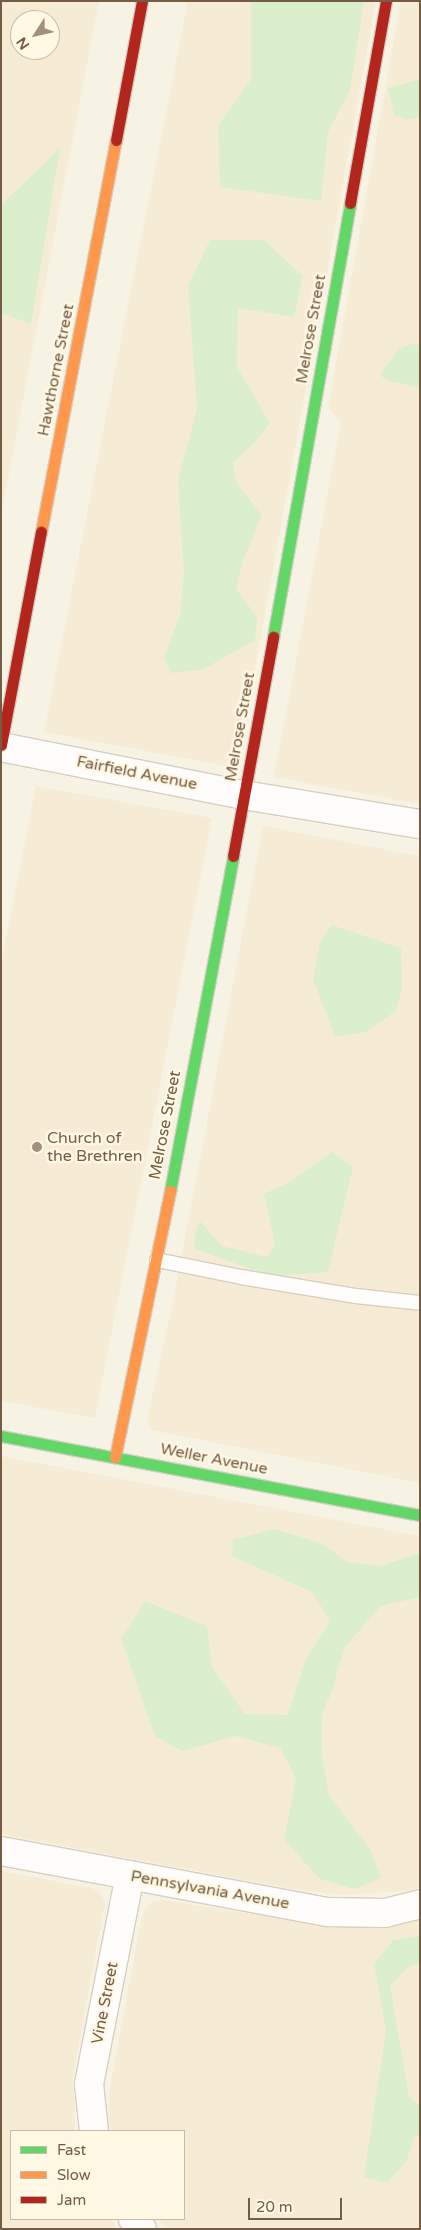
<!DOCTYPE html>
<style>
body{margin:0}
#map{position:relative;width:421px;height:2230px;overflow:hidden;background:#f6f2e4;font-family:"Varela Round",sans-serif}
div>[style]{position:absolute}
.residential>*{inset:0;background:#f6ecd6}
.green>*{inset:0;background:#dcefcd}
.roads{filter:drop-shadow(1px 0 #d7cfc2) drop-shadow(-1px 0 #d7cfc2) drop-shadow(0 1px #d7cfc2) drop-shadow(0 -1px #d7cfc2)}
.lane>*{height:14px;margin:-7px;padding:0 7px;transform-origin:7px;border-radius:7px;background:#fefdfb}
.street>*{height:28px;margin:-14px;padding:0 14px;transform-origin:14px;border-radius:14px;background:#fefdfb}
.fast>*{height:11px;margin:-5.5px;padding:0 5.5px;transform-origin:5.5px;border-radius:5.5px;background:#63d668}
.slow>*{height:11px;margin:-5.5px;padding:0 5.5px;transform-origin:5.5px;border-radius:5.5px;background:#ff974d}
.jam>*{height:11px;margin:-5.5px;padding:0 5.5px;transform-origin:5.5px;border-radius:5.5px;background:#b3261e}
.dots>*{width:14px;height:14px;translate:-50% -50%;box-sizing:border-box;border:2px solid #fff8e4;border-radius:50%}
span{translate:-50% -50%;white-space:nowrap;text-align:center;line-height:1.15;-webkit-text-stroke:5px #fff8e4;paint-order:stroke}
.street-label{font-size:16px;color:#755c44}
.poi-label{font-size:16px;color:#755c44}
.left{translate:0 -50%;text-align:left}
.frame{position:absolute;inset:0;border:2px solid #755c44;pointer-events:none}
.legend{position:absolute;left:10px;top:2130px;width:175px;height:90px;box-sizing:border-box;background:#fff8e4;border:1px solid #c8baa4;margin:0;padding:6px 9px;list-style:none;font-size:15px;color:#755c44}
.legend li{display:flex;align-items:center;gap:10px;height:25px}
.legend b{width:25px;border:1px solid #c8baa4}
.north{position:absolute;left:10px;top:10px;width:50px;height:50px;box-sizing:border-box;background:#fff8e4;border:1px solid #c8baa4;border-radius:50%;rotate:235deg;font-size:14px;font-weight:700;line-height:20px;text-align:center;color:#755c44}
.north::after{content:'';display:block;margin:auto;width:18px;height:22px;background:#a2907c;clip-path:polygon(50% 0,100% 100%,50% 72%,0 100%)}
.scale{position:absolute;left:248px;top:2198px;width:94px;height:22px;box-sizing:border-box;border:2px solid #755c44;border-top:0;padding-left:6px;font-size:15px;line-height:18px;white-space:nowrap;color:#755c44;-webkit-text-stroke:4px #fff8e4;paint-order:stroke}
</style>
<div id="map">
<div class="residential">
<i style="clip-path:polygon(evenodd,1px 1px,99px 1px,1px 515px,1px 1px,20px 20px,50px 20px,50px 50px,20px 50px,20px 20px)"></i>
<i style="clip-path:polygon(188px 1px,376px 1px,237px 768px,44px 732px)"></i>
<i style="clip-path:polygon(401px 1px,420px 1px,420px 804px,274px 777px,341px 422px,328px 408px)"></i>
<i style="clip-path:polygon(36px 786px,212px 818px,95px 1418px,1px 1401px,1px 963px)"></i>
<i style="clip-path:polygon(263px 826px,420px 856px,420px 1483px,151px 1430px,147px 1420px,173px 1302px)"></i>
<i style="clip-path:polygon(1px 1456px,420px 1536px,420px 1887px,408px 1891px,339px 1895px,288px 1888px,1px 1834px)"></i>
<i style="clip-path:polygon(1px 1871px,91px 1888px,100px 1892px,105px 1902px,73px 2075px,75px 2131px,11px 2131px,11px 2219px,111px 2219px,117px 2229px,1px 2229px)"></i>
<i style="clip-path:polygon(162px 1900px,311px 1923px,372px 1927px,420px 1915px,420px 2229px,169px 2229px,157px 2219px,184px 2219px,184px 2131px,112px 2131px,109px 2121px,110px 2087px,141px 1920px,145px 1909px,152px 1902px)"></i>
</div>
<div class="green">
<i style="clip-path:polygon(251px 1px,364px 1px,350px 90px,328px 132px,321px 201px,220px 187px,218px 126px,251px 79px)"></i>
<i style="clip-path:polygon(420px 79px,420px 118px,408px 120px,394px 115px,388px 88px)"></i>
<i style="clip-path:polygon(60px 148px,31px 324px,1px 313px,1px 205px)"></i>
<i style="clip-path:polygon(210px 240px,264px 240px,303px 276px,294px 317px,238px 308px,237px 367px,270px 423px,257px 440px,233px 463px,236px 482px,262px 515px,243px 561px,236px 589px,257px 617px,255px 640px,204px 669px,170px 673px,164px 656px,180px 616px,184px 574px,178px 481px,197px 408px,188px 286px)"></i>
<i style="clip-path:polygon(411px 344px,420px 345px,420px 388px,385px 380px,380px 374px,399px 349px)"></i>
<i style="clip-path:polygon(332px 925px,401px 948px,402px 989px,396px 1011px,366px 1032px,335px 1037px,313px 979px,320px 942px)"></i>
<i style="clip-path:polygon(332px 1152px,353px 1167px,328px 1272px,271px 1276px,195px 1249px,194px 1237px,200px 1221px,222px 1246px,267px 1257px,275px 1245px,264px 1194px,291px 1181px)"></i>
<i style="clip-path:polygon(274px 1529px,321px 1543px,347px 1562px,381px 1566px,420px 1553px,420px 1597px,381px 1606px,344px 1648px,332px 1691px,322px 1714px,322px 1756px,329px 1795px,370px 1849px,381px 1878px,354px 1889px,320px 1879px,284px 1840px,296px 1778px,280px 1748px,236px 1736px,182px 1751px,155px 1736px,121px 1639px,145px 1601px,207px 1626px,212px 1667px,245px 1714px,288px 1715px,306px 1659px,330px 1621px,312px 1592px,232px 1556px,233px 1540px)"></i>
<i style="clip-path:polygon(420px 1936px,420px 1962px,407px 1968px,390px 1986px,409px 2096px,418px 2104px,420px 2102px,420px 2136px,415px 2136px,406px 2162px,387px 2183px,364px 2177px,386px 2030px,374px 1964px,393px 1940px)"></i>
</div>
<div class="roads">
<div class="lane">
<i style="left:157px;top:1260px;width:86px;rotate:11.4deg"></i>
<i style="left:241px;top:1277px;width:117px;rotate:9.4deg"></i>
<i style="left:356px;top:1296px;width:64px;rotate:6.2deg"></i>
</div>
<div class="street">
<i style="left:1px;top:747px;width:248px;rotate:11.2deg"></i>
<i style="left:244px;top:795px;width:178px;rotate:9.4deg"></i>
<i style="left:1px;top:1851px;width:333px;rotate:10.6deg"></i>
<i style="left:328px;top:1912px;width:57px;rotate:1deg"></i>
<i style="left:385px;top:1913px;width:36px;rotate:-14deg"></i>
<i style="left:94px;top:2131px;width:47px;rotate:-96.1deg"></i>
<i style="left:89px;top:2084px;width:213px;rotate:-78.9deg"></i>
<i style="left:133px;top:2219px;width:13px;rotate:48deg"></i>
</div>
<div class="fast">
<i style="left:273px;top:637px;width:441px;rotate:-79.9deg"></i>
<i style="left:170px;top:1191px;width:341px;rotate:-79.3deg"></i>
<i style="left:1px;top:1436px;width:426px;rotate:10.7deg"></i>
</div>
<div class="slow">
<i style="left:41px;top:532px;width:399px;rotate:-79.2deg"></i>
<i style="left:115px;top:1457px;width:272px;rotate:-78.3deg"></i>
</div>
<div class="jam">
<i style="left:116px;top:140px;width:141px;rotate:-79.4deg"></i>
<i style="left:350px;top:203px;width:205px;rotate:-79.9deg"></i>
<i style="left:1px;top:745px;width:217px;rotate:-79.4deg"></i>
<i style="left:233px;top:856px;width:223px;rotate:-79.6deg"></i>
</div>
</div>
<div class="dots">
<i style="left:37px;top:1147px;background:#a2907c"></i>
</div>
<div class="street-label">
<span style="left:311px;top:329px;rotate:-80deg">Melrose Street</span>
<span style="left:56px;top:370px;rotate:-79deg">Hawthorne Street</span>
<span style="left:240px;top:727px;rotate:-80deg">Melrose Street</span>
<span style="left:137px;top:773px;rotate:11deg">Fairfield Avenue</span>
<span style="left:165px;top:1125px;rotate:-79deg">Melrose Street</span>
<span style="left:214px;top:1459px;rotate:11deg">Weller Avenue</span>
<span style="left:210px;top:1890px;rotate:10deg">Pennsylvania Avenue</span>
<span style="left:105px;top:2003px;rotate:-79deg">Vine Street</span>
</div>
<div class="poi-label">
<span class="left" style="left:47px;top:1147px">Church of<br>the Brethren</span>
</div>
<div class="frame"></div>
<ul class="legend">
<li><b style="height:6px;background:#63d668"></b>Fast</li>
<li><b style="height:6px;background:#ff974d"></b>Slow</li>
<li><b style="height:6px;background:#b3261e"></b>Jam</li>
</ul>
<div class="north">N</div>
<div class="scale">20 m</div>
</div>
